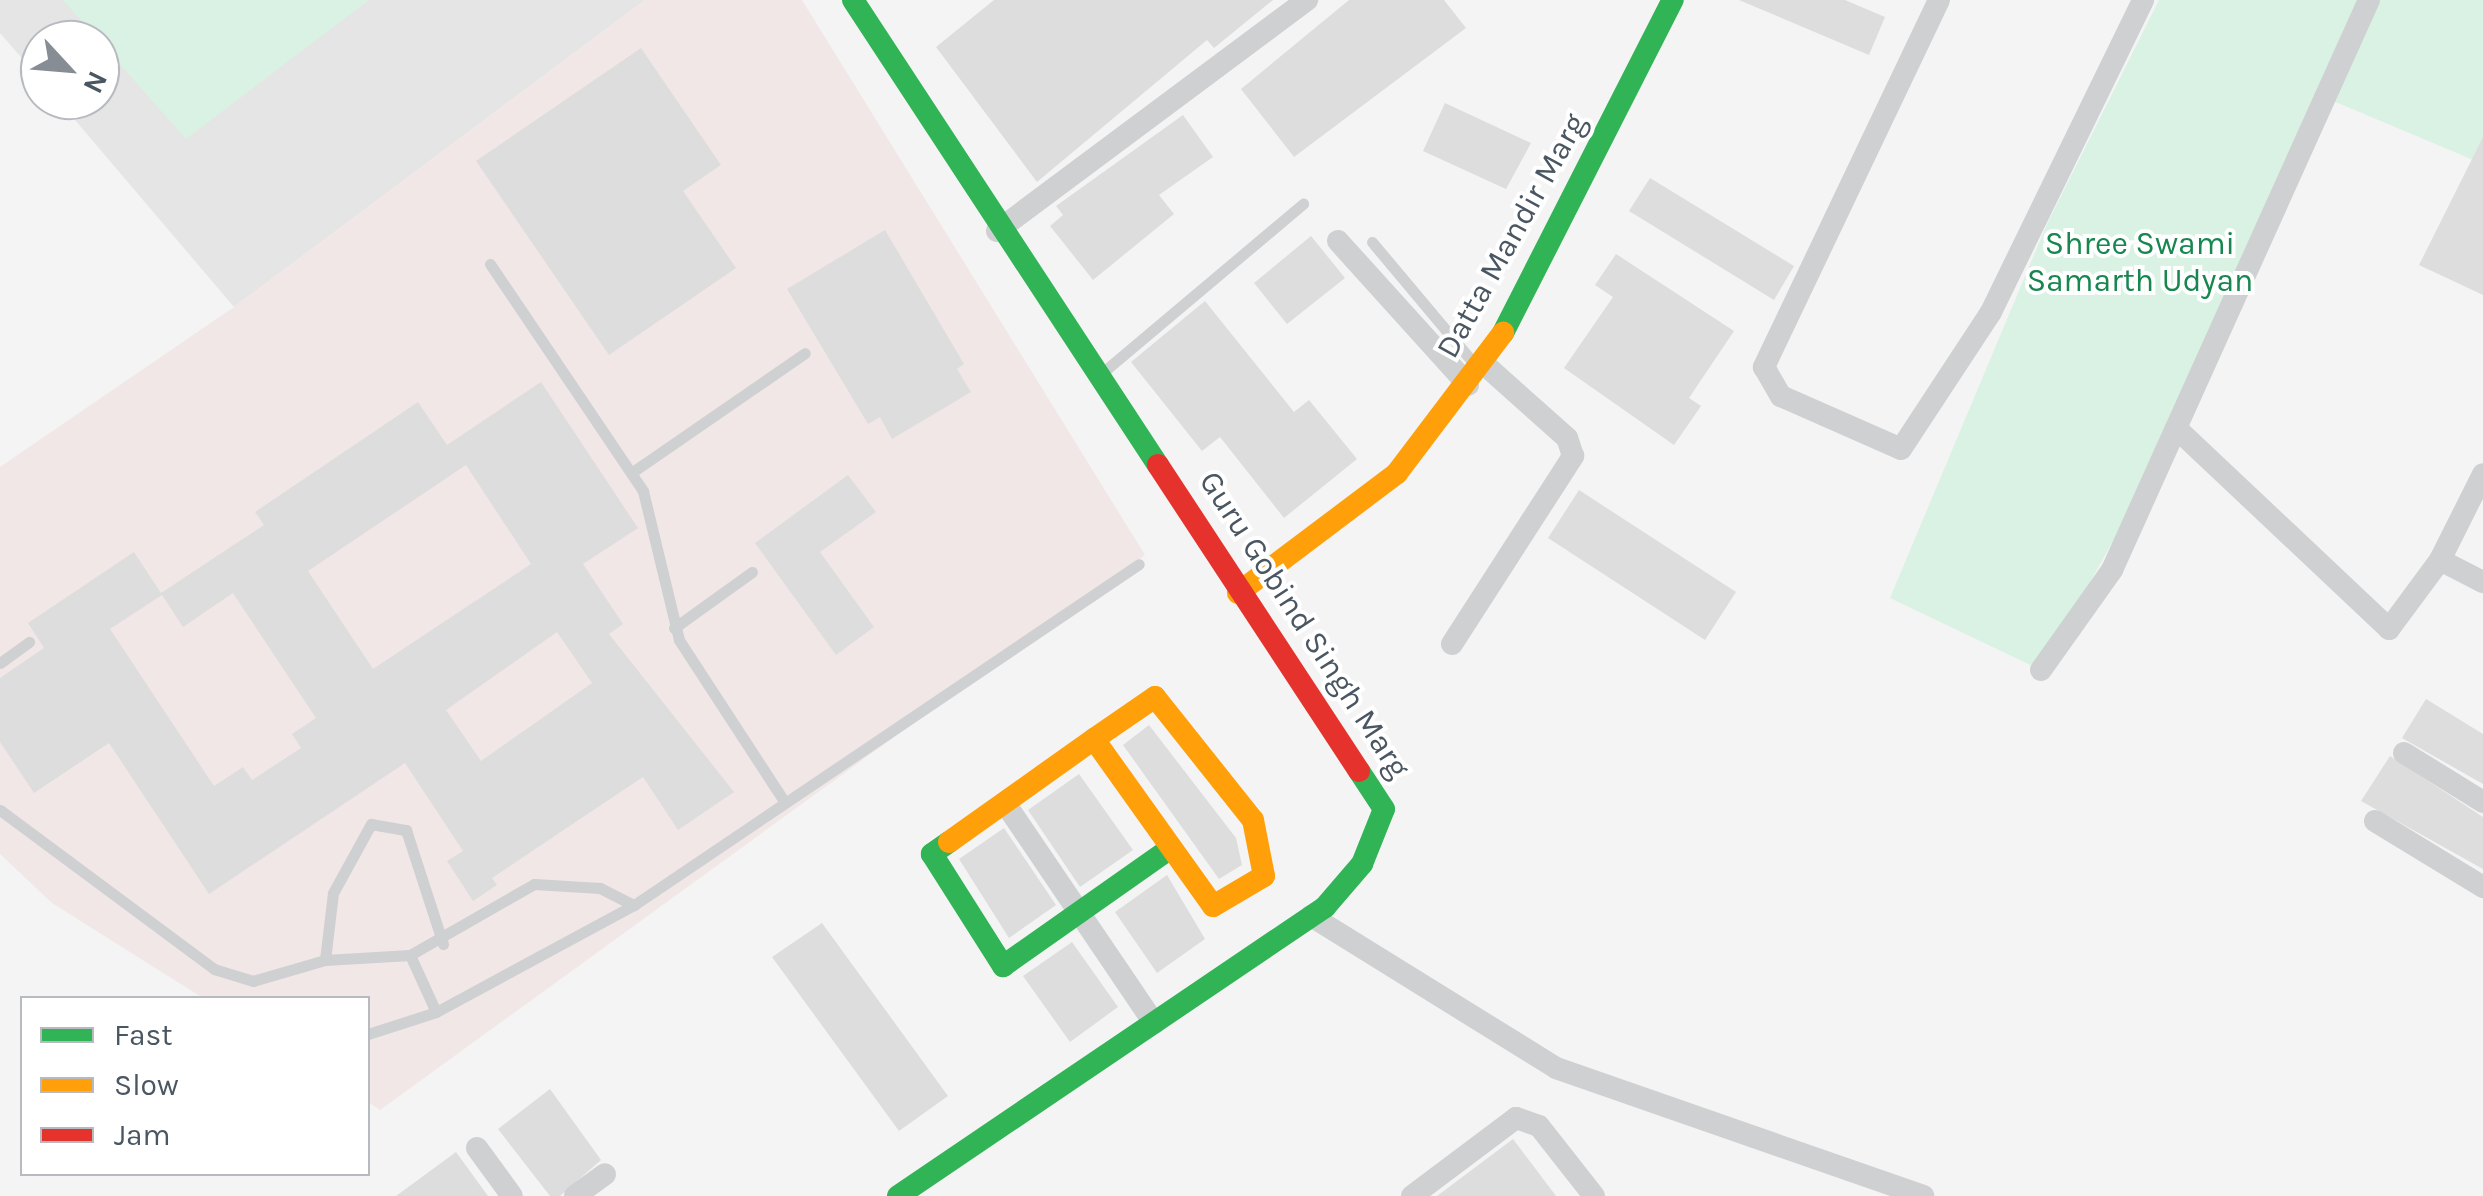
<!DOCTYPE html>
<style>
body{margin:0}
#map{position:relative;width:2483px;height:1196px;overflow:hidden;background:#f4f4f4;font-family:Karla,sans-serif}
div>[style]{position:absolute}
.education>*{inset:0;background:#e6e5e6}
.medical>*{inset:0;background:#f1e7e6}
.green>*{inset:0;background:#d9f2e3}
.building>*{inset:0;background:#ddddde}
.lane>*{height:11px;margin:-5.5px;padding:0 5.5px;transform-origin:5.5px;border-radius:5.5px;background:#ced0d2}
.street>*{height:22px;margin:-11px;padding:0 11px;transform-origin:11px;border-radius:11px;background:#ced0d2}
.fast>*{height:22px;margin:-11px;padding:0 11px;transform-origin:11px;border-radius:11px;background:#30b455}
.slow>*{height:22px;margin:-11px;padding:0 11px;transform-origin:11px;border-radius:11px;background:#ff9f0a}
.jam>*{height:22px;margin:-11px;padding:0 11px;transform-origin:11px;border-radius:11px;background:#e5322d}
span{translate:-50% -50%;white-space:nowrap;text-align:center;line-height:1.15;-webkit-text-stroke:8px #fff;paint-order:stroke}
.street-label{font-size:32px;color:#4a5661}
.park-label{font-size:32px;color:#17864f}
.legend{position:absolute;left:20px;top:996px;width:350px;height:180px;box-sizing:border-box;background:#fff;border:2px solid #b7bbc0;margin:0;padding:12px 18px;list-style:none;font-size:30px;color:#4a5661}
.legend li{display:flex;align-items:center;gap:20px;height:50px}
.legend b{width:50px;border:2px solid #b7bbc0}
.north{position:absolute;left:20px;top:20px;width:100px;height:100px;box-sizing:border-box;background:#fff;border:2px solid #b7bbc0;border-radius:50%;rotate:116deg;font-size:28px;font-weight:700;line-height:40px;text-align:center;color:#4a5661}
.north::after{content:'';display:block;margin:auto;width:35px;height:45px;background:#868d94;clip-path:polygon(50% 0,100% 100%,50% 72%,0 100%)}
</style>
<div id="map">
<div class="education">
<i style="clip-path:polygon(0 0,645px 0,234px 307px,58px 100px,100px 100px,100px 40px,40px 40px,40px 79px,0 33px)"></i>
</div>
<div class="medical">
<i style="clip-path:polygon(645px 0,802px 0,1145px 555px,380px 1110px,368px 1102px,368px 998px,203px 998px,52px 903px,0 854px,0 467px,234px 307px)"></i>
</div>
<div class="green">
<i style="clip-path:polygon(63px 0,369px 0,186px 139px)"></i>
<i style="clip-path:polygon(2159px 0,2483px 0,2483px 164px,2326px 98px,2128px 514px,2041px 670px,1890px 598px,2047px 224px)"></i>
</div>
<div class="building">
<i style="clip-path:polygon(994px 0,1273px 0,1214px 48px,1207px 40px,1037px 182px,936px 47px)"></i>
<i style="clip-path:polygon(1349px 0,1444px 0,1466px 28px,1294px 157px,1241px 89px)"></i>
<i style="clip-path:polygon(1739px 0,1845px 0,1885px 17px,1869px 55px)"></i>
<i style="clip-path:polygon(641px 48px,721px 165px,683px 191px,736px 268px,609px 355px,476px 161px)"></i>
<i style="clip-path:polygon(1445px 103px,1531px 143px,1506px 189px,1423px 151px)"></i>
<i style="clip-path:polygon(1183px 115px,1213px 157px,1159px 195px,1174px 214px,1093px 280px,1050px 226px,1063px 215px,1056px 206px)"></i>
<i style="clip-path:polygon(2483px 137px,2483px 295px,2419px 265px)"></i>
<i style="clip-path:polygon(1650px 178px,1794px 266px,1774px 300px,1629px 211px)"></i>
<i style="clip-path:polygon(885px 230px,964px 364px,957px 369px,971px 392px,892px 439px,880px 417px,868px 424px,787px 289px)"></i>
<i style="clip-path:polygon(1311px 236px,1345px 278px,1287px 324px,1254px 283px)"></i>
<i style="clip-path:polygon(1616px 254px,1734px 331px,1689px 398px,1701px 406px,1674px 445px,1564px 368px,1613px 297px,1595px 285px)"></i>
<i style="clip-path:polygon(1205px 301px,1294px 412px,1309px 400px,1357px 459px,1284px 518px,1220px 437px,1202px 451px,1131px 362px)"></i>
<i style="clip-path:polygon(evenodd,541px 382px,638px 528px,583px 564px,623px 624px,609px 634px,734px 792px,678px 830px,643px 777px,492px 878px,497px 885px,473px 901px,447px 861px,463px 851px,405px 763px,209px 894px,109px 743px,34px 793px,0 742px,0 678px,44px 648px,28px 623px,134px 552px,161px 593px,264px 525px,255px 512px,418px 402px,447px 445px,541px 382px,466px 465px,531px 564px,373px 669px,308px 571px,466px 465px,541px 382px,233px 593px,316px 718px,292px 734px,301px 748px,252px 780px,243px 767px,214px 786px,110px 629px,162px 595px,183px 627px,233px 593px,541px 382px,557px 632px,592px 683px,481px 761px,446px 710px,557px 632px)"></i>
<i style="clip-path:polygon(848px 475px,876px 512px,820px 552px,874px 627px,836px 655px,755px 543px)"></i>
<i style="clip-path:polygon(1579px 490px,1736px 592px,1705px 640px,1548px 538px)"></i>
<i style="clip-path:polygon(2426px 699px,2483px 734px,2483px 784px,2402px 738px)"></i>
<i style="clip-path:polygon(1149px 725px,1236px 838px,1242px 865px,1219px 879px,1123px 745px)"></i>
<i style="clip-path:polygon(2390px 756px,2483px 817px,2483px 869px,2361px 801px)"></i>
<i style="clip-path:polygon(1079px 774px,1133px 850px,1080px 887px,1028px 810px)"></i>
<i style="clip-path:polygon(1004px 828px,1056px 905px,1009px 938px,959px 859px)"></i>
<i style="clip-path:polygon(1167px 875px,1205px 939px,1157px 973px,1115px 912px)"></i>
<i style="clip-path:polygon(822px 923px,948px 1096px,899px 1131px,772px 957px)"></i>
<i style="clip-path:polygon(1072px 942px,1118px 1007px,1070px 1042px,1023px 976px)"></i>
<i style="clip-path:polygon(550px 1089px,601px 1160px,560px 1196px,550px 1196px,498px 1129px)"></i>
<i style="clip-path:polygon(1513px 1139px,1556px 1196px,1437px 1196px)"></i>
<i style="clip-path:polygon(456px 1152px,488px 1196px,396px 1196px)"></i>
</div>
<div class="lane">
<i style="left:1372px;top:242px;width:163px;rotate:50deg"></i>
<i style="left:490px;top:264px;width:274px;rotate:56deg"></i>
<i style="left:643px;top:491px;width:153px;rotate:76.4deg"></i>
<i style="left:679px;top:640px;width:189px;rotate:56.9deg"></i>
<i style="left:1102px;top:373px;width:263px;rotate:-40.1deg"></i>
<i style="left:631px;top:473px;width:211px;rotate:-34.6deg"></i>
<i style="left:674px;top:628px;width:96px;rotate:-35.7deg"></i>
<i style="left:0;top:663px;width:36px;rotate:-36deg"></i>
<i style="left:0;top:810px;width:267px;rotate:36.6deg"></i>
<i style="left:214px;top:969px;width:41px;rotate:17.1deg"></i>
<i style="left:253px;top:981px;width:75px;rotate:-16.3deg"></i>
<i style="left:325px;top:960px;width:85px;rotate:-3.4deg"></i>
<i style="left:410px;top:955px;width:143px;rotate:-29.8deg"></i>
<i style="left:534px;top:884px;width:66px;rotate:3.5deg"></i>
<i style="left:600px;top:888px;width:38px;rotate:27deg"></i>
<i style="left:634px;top:905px;width:609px;rotate:-34.03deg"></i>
<i style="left:325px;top:960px;width:67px;rotate:-83.2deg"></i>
<i style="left:333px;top:893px;width:79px;rotate:-61.2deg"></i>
<i style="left:371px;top:824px;width:36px;rotate:10deg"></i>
<i style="left:406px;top:830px;width:120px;rotate:72deg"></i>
<i style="left:436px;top:1012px;width:225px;rotate:-28.4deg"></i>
<i style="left:368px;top:1034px;width:71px;rotate:-17.9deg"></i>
<i style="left:436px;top:1012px;width:63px;rotate:-114.5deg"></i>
</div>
<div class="street">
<i style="left:1939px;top:0;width:407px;rotate:115.5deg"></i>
<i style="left:1764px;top:367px;width:34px;rotate:60deg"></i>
<i style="left:1781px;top:396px;width:131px;rotate:23.8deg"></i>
<i style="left:1901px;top:449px;width:164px;rotate:-56.7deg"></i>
<i style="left:1991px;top:312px;width:347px;rotate:-64deg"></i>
<i style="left:997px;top:231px;width:387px;rotate:-36.7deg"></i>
<i style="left:1338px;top:241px;width:194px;rotate:47.9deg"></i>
<i style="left:2176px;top:428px;width:293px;rotate:43.3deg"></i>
<i style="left:2389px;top:629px;width:86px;rotate:-53.5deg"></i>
<i style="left:2440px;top:560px;width:96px;rotate:-63.4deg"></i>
<i style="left:2440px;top:560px;width:48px;rotate:27.1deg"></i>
<i style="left:1452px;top:644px;width:224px;rotate:-57.2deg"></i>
<i style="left:1573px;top:456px;width:19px;rotate:-108deg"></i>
<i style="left:1567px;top:438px;width:110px;rotate:-138.3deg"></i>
<i style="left:2041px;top:670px;width:123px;rotate:-54.6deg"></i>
<i style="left:2112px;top:570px;width:625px;rotate:-65.73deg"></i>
<i style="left:2404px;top:753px;width:93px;rotate:31.8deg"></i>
<i style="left:1005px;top:803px;width:266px;rotate:55.9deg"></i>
<i style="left:2375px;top:821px;width:127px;rotate:31.4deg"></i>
<i style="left:1311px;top:916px;width:288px;rotate:31.8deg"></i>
<i style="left:1556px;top:1068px;width:389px;rotate:19.2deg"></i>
<i style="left:477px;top:1148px;width:59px;rotate:53.9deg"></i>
<i style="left:575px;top:1196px;width:37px;rotate:-36deg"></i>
<i style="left:1412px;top:1196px;width:130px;rotate:-36.9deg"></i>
<i style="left:1516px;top:1118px;width:24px;rotate:19deg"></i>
<i style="left:1539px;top:1126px;width:89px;rotate:51.8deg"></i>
</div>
<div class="fast">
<i style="left:853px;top:0;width:556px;rotate:56.74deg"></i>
<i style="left:1503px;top:333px;width:374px;rotate:-63deg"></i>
<i style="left:949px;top:842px;width:21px;rotate:145deg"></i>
<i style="left:932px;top:854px;width:133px;rotate:57.6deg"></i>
<i style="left:1003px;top:966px;width:205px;rotate:-35.1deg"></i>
<i style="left:898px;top:1196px;width:516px;rotate:-34.09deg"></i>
<i style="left:1325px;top:907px;width:57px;rotate:-49.3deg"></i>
<i style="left:1362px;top:864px;width:59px;rotate:-68.2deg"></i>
<i style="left:1384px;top:809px;width:45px;rotate:-123.3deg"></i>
</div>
<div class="slow">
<i style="left:1238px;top:593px;width:199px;rotate:-37deg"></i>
<i style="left:1397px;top:473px;width:176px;rotate:-52.9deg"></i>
<i style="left:949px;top:842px;width:178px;rotate:-35.4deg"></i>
<i style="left:1094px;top:739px;width:74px;rotate:-34.5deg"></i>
<i style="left:1155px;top:697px;width:157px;rotate:51.5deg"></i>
<i style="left:1253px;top:820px;width:57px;rotate:78.9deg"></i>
<i style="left:1264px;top:876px;width:59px;rotate:149.5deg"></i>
<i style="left:1213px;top:906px;width:205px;rotate:-125.5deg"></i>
</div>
<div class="jam">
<i style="left:1158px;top:465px;width:366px;rotate:56.7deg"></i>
</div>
<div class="street-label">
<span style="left:1512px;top:236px;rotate:-61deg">Datta Mandir Marg</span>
<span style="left:1304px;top:625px;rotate:57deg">Guru Gobind Singh Marg</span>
</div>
<div class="park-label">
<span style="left:2140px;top:263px">Shree Swami<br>Samarth Udyan</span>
</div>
<ul class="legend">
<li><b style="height:12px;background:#30b455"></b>Fast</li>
<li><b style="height:12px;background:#ff9f0a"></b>Slow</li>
<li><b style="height:12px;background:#e5322d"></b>Jam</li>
</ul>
<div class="north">N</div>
</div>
